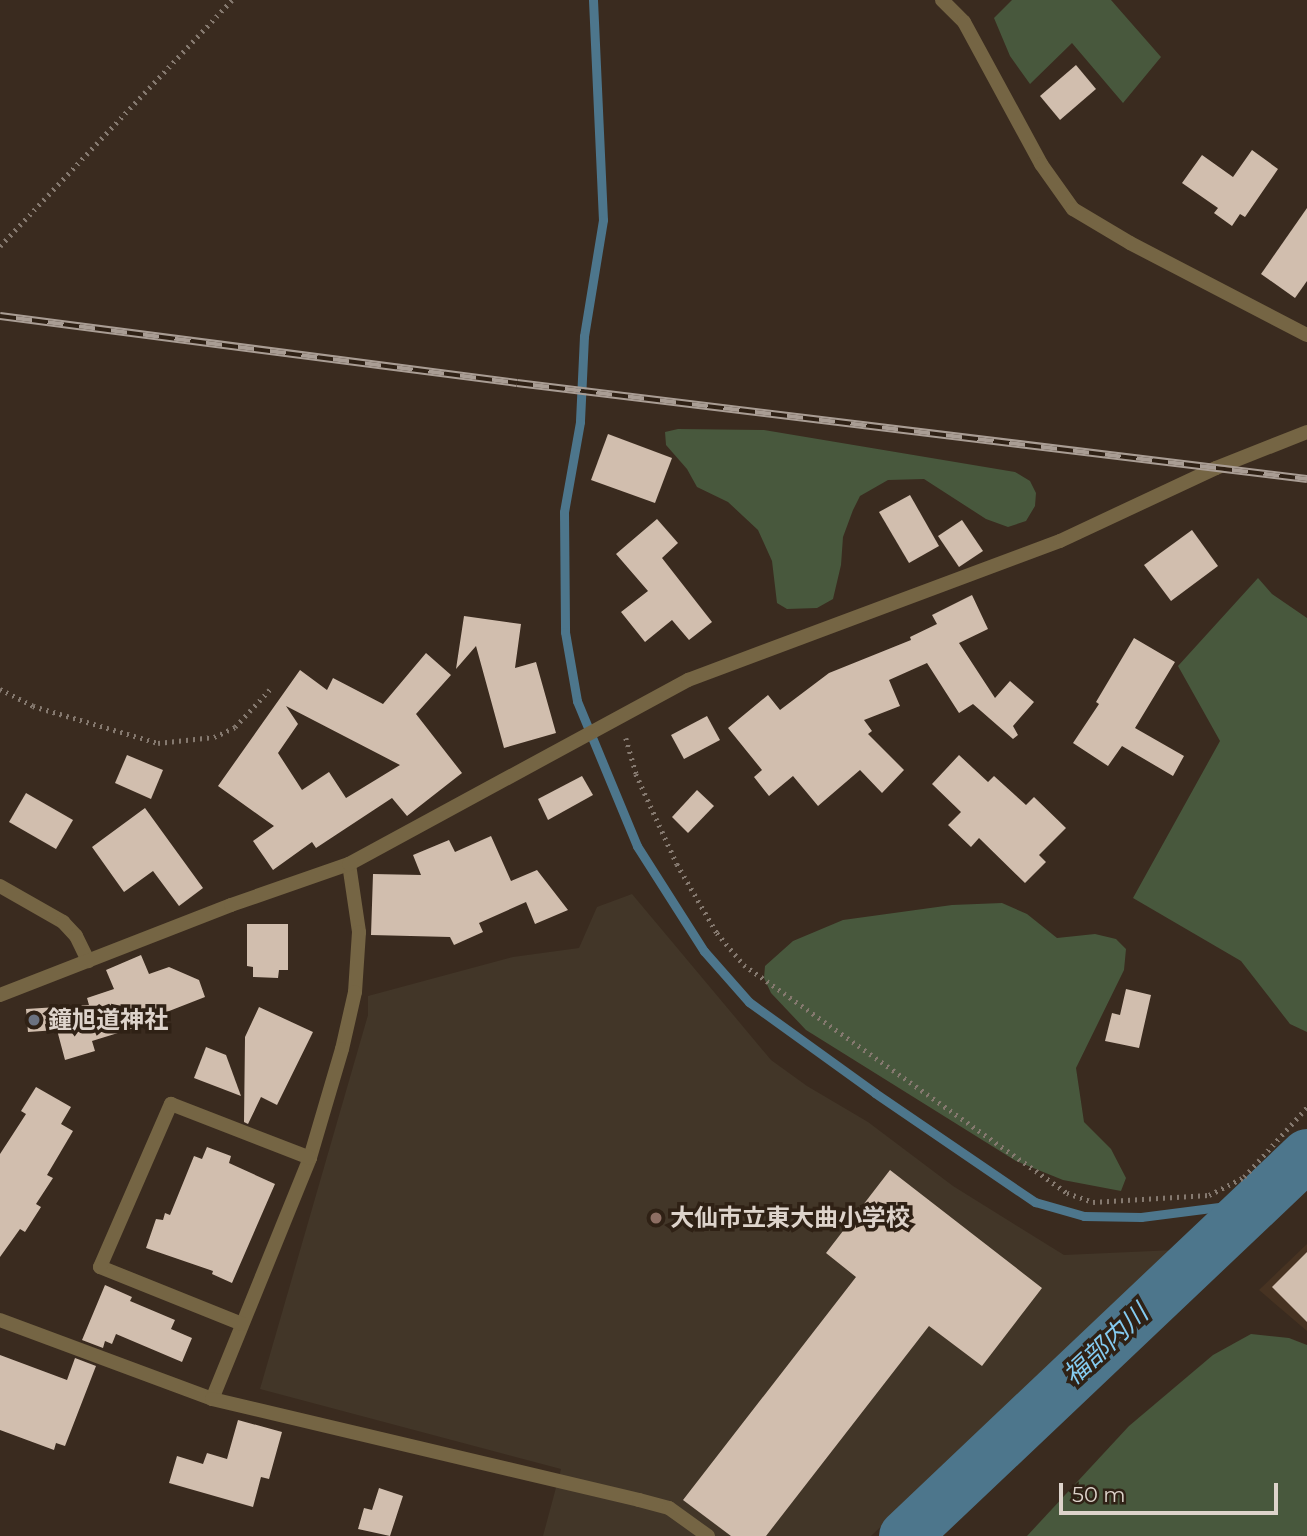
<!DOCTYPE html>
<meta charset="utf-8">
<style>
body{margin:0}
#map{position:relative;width:1307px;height:1536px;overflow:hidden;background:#3a2b1f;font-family:Montserrat,"Noto Sans JP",sans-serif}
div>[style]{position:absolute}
.built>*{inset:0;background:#473322}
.education>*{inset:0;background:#423628}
.green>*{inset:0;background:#48583d}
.stream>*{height:9px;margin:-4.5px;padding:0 4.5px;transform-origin:4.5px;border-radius:4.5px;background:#4d768c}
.river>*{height:52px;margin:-26px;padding:0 26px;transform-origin:26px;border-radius:26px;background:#4d768c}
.building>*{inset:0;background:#d1beae}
.path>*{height:4.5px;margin-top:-2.25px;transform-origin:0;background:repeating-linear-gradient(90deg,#85796f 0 2px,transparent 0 7px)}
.lane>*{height:14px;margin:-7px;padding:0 7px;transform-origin:7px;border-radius:7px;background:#756544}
.street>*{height:14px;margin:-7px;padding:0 7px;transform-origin:7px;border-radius:7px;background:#756544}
.rail>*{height:8px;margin-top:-4px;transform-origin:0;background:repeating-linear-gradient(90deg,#2f2115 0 16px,#a99d94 0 32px);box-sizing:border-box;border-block:2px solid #a99d94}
.dots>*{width:19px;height:19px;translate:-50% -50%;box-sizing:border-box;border:4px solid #2f2115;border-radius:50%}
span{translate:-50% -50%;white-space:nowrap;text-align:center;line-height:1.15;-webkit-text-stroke:7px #2f2115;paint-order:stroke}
.poi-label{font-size:24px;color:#ddd3cb;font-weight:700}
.left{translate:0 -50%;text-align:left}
.water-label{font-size:26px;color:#84caef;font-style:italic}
.scale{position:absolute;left:1059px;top:1483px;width:219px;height:32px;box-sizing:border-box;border:4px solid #ddd3cb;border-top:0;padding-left:9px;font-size:21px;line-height:24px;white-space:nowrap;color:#ddd3cb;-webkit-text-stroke:5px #2f2115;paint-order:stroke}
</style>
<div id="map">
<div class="built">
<i style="clip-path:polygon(1307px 1244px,1307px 1331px,1259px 1290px)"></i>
</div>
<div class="education">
<i style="clip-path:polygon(632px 894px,771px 1060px,807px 1086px,868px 1122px,953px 1186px,1064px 1255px,1175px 1250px,871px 1536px,543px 1536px,561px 1469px,260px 1389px,368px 1015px,368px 996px,513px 957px,579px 948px,597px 907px)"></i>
</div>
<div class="green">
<i style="clip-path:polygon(1012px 0,1111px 0,1161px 57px,1123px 103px,1072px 43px,1030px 84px,1010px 56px,994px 18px)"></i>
<i style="clip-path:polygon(678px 429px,764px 430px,1015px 472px,1030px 481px,1036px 493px,1035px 506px,1026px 521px,1008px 527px,986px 519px,924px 479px,888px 480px,860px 496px,853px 510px,843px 537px,841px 565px,833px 599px,817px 608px,787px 609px,777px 603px,772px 561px,758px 530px,728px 502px,697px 487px,687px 469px,666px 445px,665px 432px)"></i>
<i style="clip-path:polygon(1258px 578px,1272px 594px,1307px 618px,1307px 1032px,1290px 1024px,1241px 961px,1133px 898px,1220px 741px,1178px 666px)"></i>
<i style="clip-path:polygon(1002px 903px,1027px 914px,1057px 938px,1095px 934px,1116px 939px,1126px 949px,1124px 970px,1076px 1068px,1084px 1122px,1111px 1149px,1126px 1178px,1121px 1191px,1063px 1180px,1016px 1161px,806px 1030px,771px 993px,764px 978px,765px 966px,793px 941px,843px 920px,952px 905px)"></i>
<i style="clip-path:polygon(1251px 1334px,1289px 1338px,1307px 1345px,1307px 1536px,1027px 1536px,1129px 1426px,1213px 1355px)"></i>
</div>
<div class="stream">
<i style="left:593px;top:0;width:220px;rotate:87.4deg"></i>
<i style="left:603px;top:220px;width:118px;rotate:99.3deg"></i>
<i style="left:584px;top:336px;width:86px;rotate:92.7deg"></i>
<i style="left:580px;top:422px;width:91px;rotate:100.1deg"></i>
<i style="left:564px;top:512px;width:120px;rotate:89.5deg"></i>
<i style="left:565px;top:632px;width:70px;rotate:80.1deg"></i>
<i style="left:577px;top:701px;width:157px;rotate:67.5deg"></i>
<i style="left:637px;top:846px;width:125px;rotate:57.5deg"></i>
<i style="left:704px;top:951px;width:68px;rotate:48.6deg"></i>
<i style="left:749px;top:1002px;width:155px;rotate:35.8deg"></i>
<i style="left:875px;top:1093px;width:194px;rotate:34.3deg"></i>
<i style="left:1035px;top:1202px;width:51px;rotate:15.9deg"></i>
<i style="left:1084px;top:1216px;width:57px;rotate:1deg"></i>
<i style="left:1141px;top:1217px;width:118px;rotate:-7.3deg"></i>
</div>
<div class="river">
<i style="left:905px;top:1536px;width:554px;rotate:-43.46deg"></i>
</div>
<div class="building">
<i style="clip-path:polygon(1076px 65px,1096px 89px,1060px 120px,1040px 96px)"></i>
<i style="clip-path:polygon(1252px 150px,1278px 169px,1245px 217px,1240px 214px,1232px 226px,1214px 213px,1218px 208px,1182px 183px,1202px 155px,1233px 177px)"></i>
<i style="clip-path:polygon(1307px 208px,1307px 281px,1295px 298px,1261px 274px)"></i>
<i style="clip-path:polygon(608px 434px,672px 458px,655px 503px,591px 480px)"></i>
<i style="clip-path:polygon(910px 495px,939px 546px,909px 563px,879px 512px)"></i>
<i style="clip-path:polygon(657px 519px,678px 543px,662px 558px,712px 622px,689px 640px,672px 620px,645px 642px,621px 612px,648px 591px,616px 554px)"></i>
<i style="clip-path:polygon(962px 520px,983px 551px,959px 567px,938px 536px)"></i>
<i style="clip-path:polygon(1192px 530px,1218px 566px,1171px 601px,1144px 565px)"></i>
<i style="clip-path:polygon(972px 595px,988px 629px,959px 643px,995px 698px,1010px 681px,1034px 702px,1013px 726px,1018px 735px,1013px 739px,973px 704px,959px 713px,927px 663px,889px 680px,900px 706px,864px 720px,872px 731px,868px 734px,904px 770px,882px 793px,860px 770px,818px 806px,793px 776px,769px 796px,754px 777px,762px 770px,728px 728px,768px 695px,780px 710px,829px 673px,911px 640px,910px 637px,937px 624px,932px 615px)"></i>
<i style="clip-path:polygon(464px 616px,521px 624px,515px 668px,536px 662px,556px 733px,504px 748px,476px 646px,456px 669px)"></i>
<i style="clip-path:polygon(1134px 638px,1175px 662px,1135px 728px,1184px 756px,1173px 776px,1122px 746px,1108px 766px,1073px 743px,1099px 704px,1096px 702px)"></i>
<i style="clip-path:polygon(evenodd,426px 653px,451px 675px,416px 714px,462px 773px,407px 816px,392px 798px,316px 848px,312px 842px,273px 870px,253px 841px,274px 826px,218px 786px,300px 670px,327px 690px,333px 678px,383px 704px,426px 653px,286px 706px,400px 765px,346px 798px,329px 772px,302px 790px,278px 753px,298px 724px,286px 706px)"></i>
<i style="clip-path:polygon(707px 716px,720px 740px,684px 759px,671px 735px)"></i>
<i style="clip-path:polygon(127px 755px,163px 770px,151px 799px,115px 783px)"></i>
<i style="clip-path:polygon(959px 755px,988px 782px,994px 776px,1026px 805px,1034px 797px,1066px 828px,1039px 855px,1046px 862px,1025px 883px,979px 838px,971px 847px,948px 825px,961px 812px,932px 784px)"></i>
<i style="clip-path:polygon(582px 776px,593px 795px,548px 820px,538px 799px)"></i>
<i style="clip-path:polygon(697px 790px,714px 806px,688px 833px,672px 817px)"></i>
<i style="clip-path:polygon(26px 793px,73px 820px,56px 849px,9px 822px)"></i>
<i style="clip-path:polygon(145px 808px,203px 888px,179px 906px,153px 871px,124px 892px,92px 847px)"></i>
<i style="clip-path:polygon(491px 836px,511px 881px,537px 870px,568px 910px,535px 924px,526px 902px,479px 923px,483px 932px,454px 945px,450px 937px,371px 935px,373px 874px,421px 875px,413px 855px,449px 840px,455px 852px)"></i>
<i style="clip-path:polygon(247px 924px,288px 924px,288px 970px,279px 970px,278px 978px,253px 977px,253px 967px,247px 966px)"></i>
<i style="clip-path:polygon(141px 955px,149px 974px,169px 967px,199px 980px,205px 997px,141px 1022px,147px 1024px,92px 1041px,95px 1051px,65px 1060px,57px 1030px,28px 1032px,26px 1009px,89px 1005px,87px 998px,114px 989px,106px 970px)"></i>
<i style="clip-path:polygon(1126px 989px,1151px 995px,1139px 1048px,1105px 1041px,1112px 1013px,1120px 1015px)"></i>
<i style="clip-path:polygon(259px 1007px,313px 1032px,277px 1105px,261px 1097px,248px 1124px,244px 1122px,245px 1037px)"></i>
<i style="clip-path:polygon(206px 1047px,226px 1055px,241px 1096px,194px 1078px)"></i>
<i style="clip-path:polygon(36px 1087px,71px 1107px,61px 1124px,73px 1131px,47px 1175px,53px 1178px,36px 1204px,41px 1207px,25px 1232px,20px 1229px,0 1257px,0 1154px,26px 1114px,21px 1111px)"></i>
<i style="clip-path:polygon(207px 1147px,231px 1156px,229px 1163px,275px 1184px,232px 1283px,212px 1274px,213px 1271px,146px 1248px,156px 1219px,163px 1220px,165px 1213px,170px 1215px,194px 1156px,202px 1159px)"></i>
<i style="clip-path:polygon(890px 1170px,1042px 1288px,982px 1366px,929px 1326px,766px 1536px,731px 1536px,683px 1500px,856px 1277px,826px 1253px)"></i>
<i style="clip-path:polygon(1307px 1252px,1307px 1322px,1272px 1287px)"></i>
<i style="clip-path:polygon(105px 1285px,132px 1297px,130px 1301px,175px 1320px,171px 1329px,192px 1338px,182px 1362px,116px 1334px,112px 1344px,105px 1341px,103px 1348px,82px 1340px)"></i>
<i style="clip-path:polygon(0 1355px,67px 1380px,75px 1358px,96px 1366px,65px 1446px,56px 1443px,54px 1450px,0 1430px)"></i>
<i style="clip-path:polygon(238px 1420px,282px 1432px,269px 1479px,261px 1477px,253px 1507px,169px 1483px,177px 1456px,203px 1464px,207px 1453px,227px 1459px)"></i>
<i style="clip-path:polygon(379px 1488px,403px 1496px,390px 1536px,358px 1529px,364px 1508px,372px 1510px)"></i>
</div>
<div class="path">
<i style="left:0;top:246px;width:338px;rotate:-46.7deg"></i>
<i style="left:0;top:689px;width:37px;rotate:27deg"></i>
<i style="left:33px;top:706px;width:130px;rotate:16.5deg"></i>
<i style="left:158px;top:743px;width:56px;rotate:-6.1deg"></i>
<i style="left:214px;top:737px;width:23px;rotate:-25deg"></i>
<i style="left:235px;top:727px;width:54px;rotate:-47.2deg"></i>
<i style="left:626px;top:738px;width:37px;rotate:74deg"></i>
<i style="left:636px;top:774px;width:99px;rotate:65.5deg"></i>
<i style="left:677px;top:864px;width:80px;rotate:59.9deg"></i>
<i style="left:717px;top:933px;width:42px;rotate:49.8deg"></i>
<i style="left:744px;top:965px;width:395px;rotate:35.2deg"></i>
<i style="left:1067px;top:1193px;width:28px;rotate:19deg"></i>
<i style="left:1093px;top:1202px;width:116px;rotate:-3.5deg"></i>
<i style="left:1209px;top:1195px;width:39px;rotate:-27deg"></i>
<i style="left:1244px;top:1177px;width:94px;rotate:-48deg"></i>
</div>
<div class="lane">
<i style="left:0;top:1320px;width:226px;rotate:20.4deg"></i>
</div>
<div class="street">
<i style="left:942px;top:0;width:31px;rotate:45deg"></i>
<i style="left:964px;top:22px;width:162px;rotate:61.5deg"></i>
<i style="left:1041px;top:164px;width:55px;rotate:54.6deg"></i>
<i style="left:1073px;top:209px;width:66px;rotate:30.8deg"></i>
<i style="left:1130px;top:243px;width:199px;rotate:27.5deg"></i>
<i style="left:349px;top:864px;width:69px;rotate:81.6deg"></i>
<i style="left:359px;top:932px;width:60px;rotate:93.8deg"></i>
<i style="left:355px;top:992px;width:58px;rotate:102.8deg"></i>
<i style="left:342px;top:1049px;width:114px;rotate:106.4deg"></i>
<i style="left:310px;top:1158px;width:260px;rotate:112.1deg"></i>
<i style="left:212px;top:1399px;width:439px;rotate:13.3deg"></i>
<i style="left:639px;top:1500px;width:31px;rotate:15deg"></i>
<i style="left:669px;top:1508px;width:48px;rotate:35.7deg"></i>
<i style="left:0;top:886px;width:73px;rotate:29.7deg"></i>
<i style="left:63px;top:922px;width:19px;rotate:47deg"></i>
<i style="left:76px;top:936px;width:28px;rotate:64deg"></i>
<i style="left:0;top:995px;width:248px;rotate:-21.3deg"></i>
<i style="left:231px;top:905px;width:125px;rotate:-19.2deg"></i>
<i style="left:349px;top:864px;width:386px;rotate:-28.5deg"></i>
<i style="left:688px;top:680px;width:397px;rotate:-20.5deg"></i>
<i style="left:1060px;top:541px;width:172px;rotate:-25.1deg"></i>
<i style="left:1216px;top:468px;width:98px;rotate:-21.6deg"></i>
<i style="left:242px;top:1324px;width:153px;rotate:-158.1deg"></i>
<i style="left:100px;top:1267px;width:178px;rotate:-66.5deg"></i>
<i style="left:171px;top:1104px;width:149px;rotate:21.2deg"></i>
</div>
<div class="rail">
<i style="left:0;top:316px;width:521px;rotate:7.38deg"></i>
<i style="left:517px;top:383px;width:796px;rotate:6.93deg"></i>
</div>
<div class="dots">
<i style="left:34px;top:1020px;background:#6b7280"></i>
<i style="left:656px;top:1218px;background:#8d6e63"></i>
</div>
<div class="poi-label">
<span class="left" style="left:48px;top:1020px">鐘旭道神社</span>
<span class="left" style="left:670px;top:1218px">大仙市立東大曲小学校</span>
</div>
<div class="water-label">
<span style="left:1106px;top:1345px;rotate:-43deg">福部内川</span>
</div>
<div class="scale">50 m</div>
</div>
